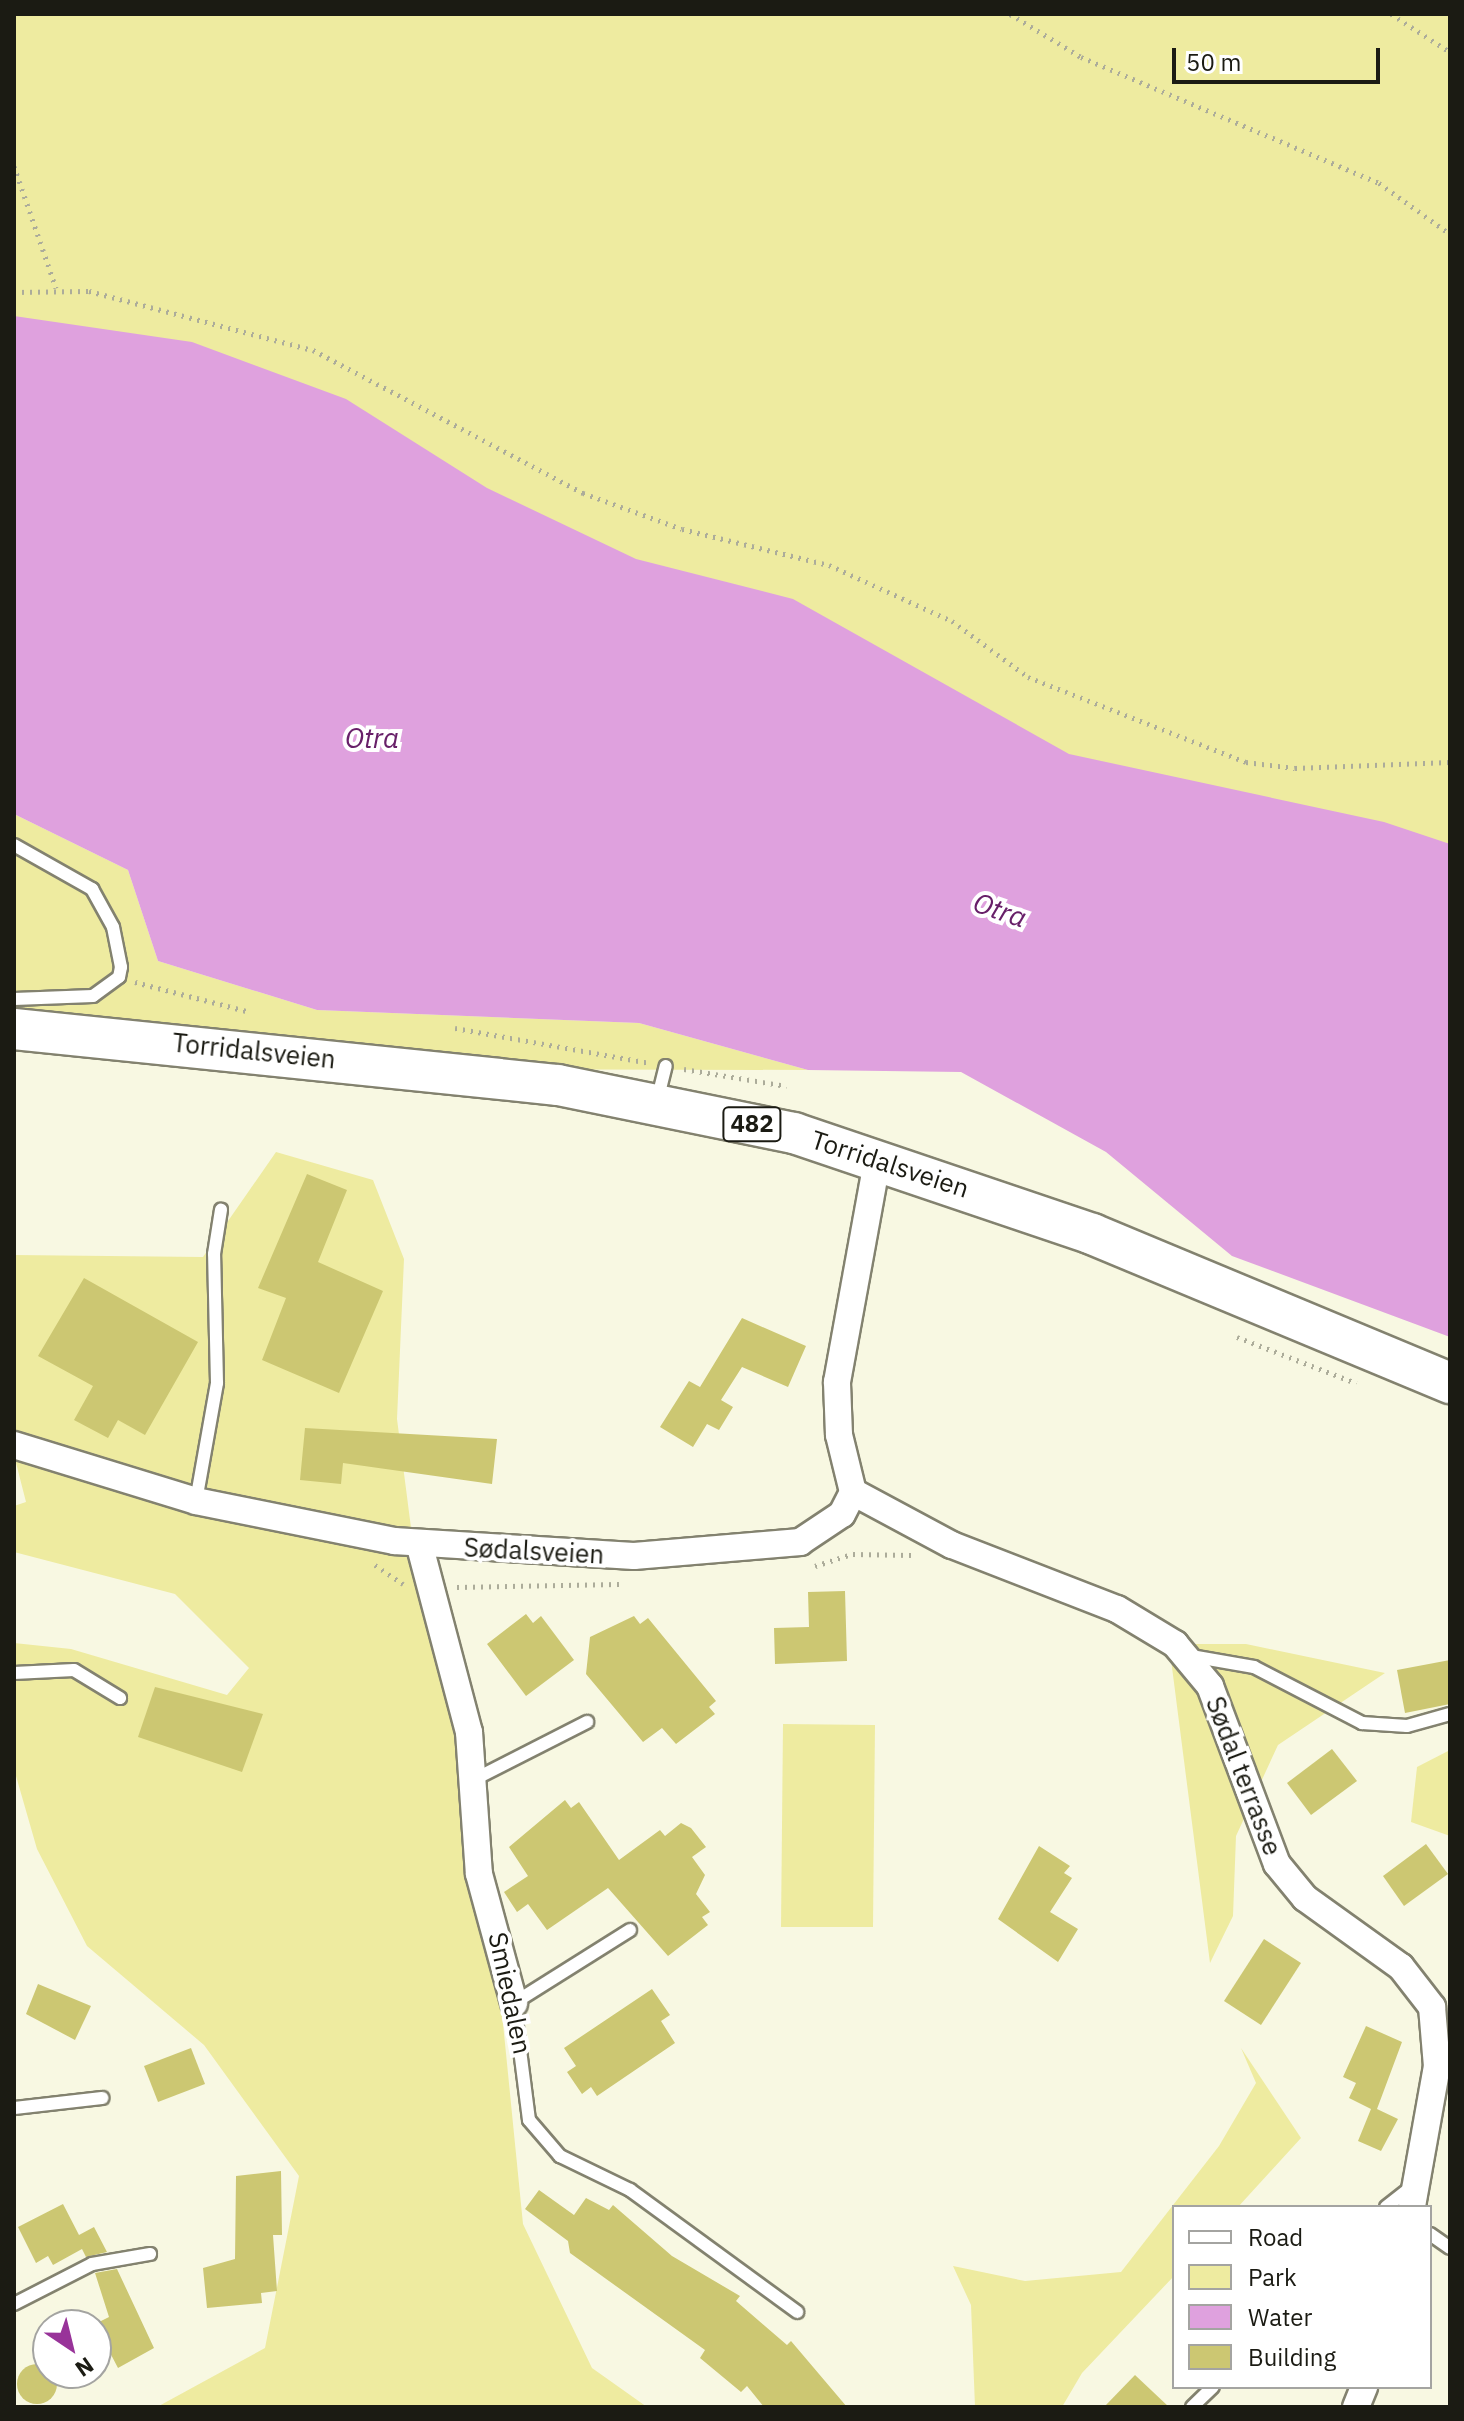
<!DOCTYPE html>
<meta charset="utf-8">
<style>
body{margin:0}
#map{position:relative;width:1464px;height:2421px;overflow:hidden;background:#f8f8e2;font-family:"IBM Plex Sans",sans-serif}
div>[style]{position:absolute}
.green>*{inset:0;background:#eeeba0}
.water>*{inset:0;background:#dfa1de}
.building>*{inset:0;background:#ccc772}
.round{border-radius:50%}
.path>*{height:5px;margin-top:-2.5px;transform-origin:0;background:repeating-linear-gradient(90deg,#acac9a 0 2px,transparent 0 8px)}
.roads{filter:drop-shadow(2px 0 #83826f) drop-shadow(-2px 0 #83826f) drop-shadow(0 2px #83826f) drop-shadow(0 -2px #83826f)}
.service>*{height:12px;margin:-6px;padding:0 6px;transform-origin:6px;border-radius:6px;background:#fff}
.minor>*{height:26px;margin:-13px;padding:0 13px;transform-origin:13px;border-radius:13px;background:#fff}
.primary>*{height:40px;margin:-20px;padding:0 20px;transform-origin:20px;border-radius:20px;background:#fff}
span{translate:-50% -50%;white-space:nowrap;text-align:center;line-height:1.15;-webkit-text-stroke:8px #fff;paint-order:stroke}
.shield-label span{padding:2px 6px;background:#fff;border:2px solid;border-radius:6px;-webkit-text-stroke-width:0}
.shield-label{font-size:24px;color:#1b1b13;font-weight:700}
.street-label{font-size:26px;color:#1b1b13}
.water-label{font-size:28px;color:#682069;font-style:italic}
.frame{position:absolute;inset:0;border:16px solid #1b1b13;pointer-events:none}
.legend{position:absolute;left:1172px;top:2205px;width:260px;height:184px;box-sizing:border-box;background:#fff;border:2px solid #a4a4a1;margin:0;padding:10px 14px;list-style:none;font-size:24px;color:#1b1b13}
.legend li{display:flex;align-items:center;gap:16px;height:40px}
.legend b{width:40px;border:2px solid #a4a4a1}
.north{position:absolute;left:32px;top:2309px;width:80px;height:80px;box-sizing:border-box;background:#fff;border:2px solid #a4a4a1;border-radius:50%;rotate:145deg;font-size:22px;font-weight:700;line-height:32px;text-align:center;color:#1b1b13}
.north::after{content:'';display:block;margin:auto;width:28px;height:36px;background:#983399;clip-path:polygon(50% 0,100% 100%,50% 72%,0 100%)}
.scale{position:absolute;left:1172px;top:48px;width:208px;height:36px;box-sizing:border-box;border:4px solid #1b1b13;border-top:0;padding-left:10px;font-size:24px;line-height:28px;white-space:nowrap;color:#1b1b13;-webkit-text-stroke:6px #fff;paint-order:stroke}
</style>
<div id="map">
<div class="green">
<i style="clip-path:polygon(14px 14px,1450px 14px,1450px 978px,14px 551px)"></i>
<i style="clip-path:polygon(14px 814px,128px 870px,158px 961px,317px 1010px,639px 1023px,808px 1070px,441px 1069px,14px 1029px)"></i>
<i style="clip-path:polygon(276px 1152px,373px 1180px,404px 1259px,397px 1419px,418px 1582px,453px 1695px,491px 1903px,523px 2224px,592px 2368px,647px 2407px,157px 2407px,265px 2348px,299px 2176px,204px 2045px,87px 1946px,37px 1849px,14px 1769px,14px 1643px,71px 1649px,227px 1695px,249px 1668px,175px 1594px,14px 1552px,14px 1506px,26px 1502px,14px 1455px,14px 1255px,203px 1257px)"></i>
<i style="clip-path:polygon(1169px 1644px,1246px 1644px,1385px 1673px,1278px 1745px,1236px 1836px,1233px 1916px,1210px 1963px)"></i>
<i style="clip-path:polygon(783px 1724px,875px 1725px,873px 1927px,781px 1927px)"></i>
<i style="clip-path:polygon(1450px 1750px,1450px 1836px,1411px 1822px,1417px 1767px)"></i>
<i style="clip-path:polygon(1241px 2048px,1301px 2138px,1238px 2207px,1174px 2207px,1174px 2276px,1082px 2373px,1062px 2407px,975px 2407px,971px 2305px,953px 2266px,1025px 2281px,1121px 2272px,1219px 2146px,1256px 2083px)"></i>
</div>
<div class="water">
<i style="clip-path:polygon(14px 316px,192px 342px,346px 399px,487px 488px,636px 559px,793px 599px,1069px 754px,1384px 822px,1450px 844px,1450px 1337px,1232px 1256px,1106px 1152px,961px 1072px,808px 1070px,639px 1023px,317px 1010px,158px 961px,128px 870px,14px 814px)"></i>
</div>
<div class="building">
<i style="clip-path:polygon(307px 1174px,347px 1190px,318px 1262px,383px 1291px,339px 1393px,262px 1360px,286px 1298px,258px 1288px)"></i>
<i style="clip-path:polygon(84px 1278px,198px 1342px,145px 1435px,118px 1420px,108px 1438px,74px 1420px,93px 1386px,38px 1356px)"></i>
<i style="clip-path:polygon(742px 1318px,806px 1346px,788px 1387px,742px 1367px,721px 1400px,733px 1407px,719px 1430px,707px 1424px,693px 1447px,660px 1427px,689px 1381px,700px 1387px)"></i>
<i style="clip-path:polygon(305px 1428px,497px 1439px,492px 1484px,343px 1463px,341px 1484px,300px 1480px)"></i>
<i style="clip-path:polygon(845px 1591px,847px 1661px,775px 1664px,774px 1628px,809px 1627px,808px 1592px)"></i>
<i style="clip-path:polygon(526px 1614px,533px 1623px,541px 1616px,574px 1660px,526px 1696px,487px 1644px)"></i>
<i style="clip-path:polygon(634px 1616px,640px 1624px,648px 1618px,716px 1701px,709px 1707px,715px 1714px,676px 1744px,662px 1728px,643px 1742px,586px 1674px,590px 1637px)"></i>
<i style="clip-path:polygon(1450px 1660px,1450px 1704px,1405px 1713px,1397px 1670px)"></i>
<i style="clip-path:polygon(155px 1687px,263px 1714px,242px 1772px,138px 1737px)"></i>
<i style="clip-path:polygon(1332px 1749px,1357px 1781px,1311px 1815px,1287px 1783px)"></i>
<i style="clip-path:polygon(565px 1800px,571px 1808px,579px 1802px,619px 1860px,660px 1830px,665px 1836px,681px 1823px,691px 1828px,706px 1847px,692px 1857px,705px 1875px,696px 1894px,710px 1912px,702px 1917px,708px 1925px,668px 1956px,608px 1888px,547px 1930px,528px 1904px,517px 1912px,504px 1892px,528px 1876px,509px 1847px)"></i>
<i style="clip-path:polygon(1426px 1844px,1448px 1874px,1404px 1906px,1383px 1876px)"></i>
<i style="clip-path:polygon(1039px 1846px,1070px 1866px,1064px 1873px,1072px 1878px,1050px 1912px,1078px 1929px,1058px 1962px,998px 1919px)"></i>
<i style="clip-path:polygon(1264px 1939px,1301px 1963px,1261px 2025px,1224px 2001px)"></i>
<i style="clip-path:polygon(38px 1984px,91px 2006px,75px 2040px,26px 2014px)"></i>
<i style="clip-path:polygon(652px 1989px,670px 2015px,661px 2021px,675px 2043px,597px 2096px,591px 2087px,582px 2094px,567px 2072px,576px 2066px,564px 2048px)"></i>
<i style="clip-path:polygon(1366px 2026px,1402px 2042px,1377px 2109px,1398px 2119px,1381px 2151px,1358px 2141px,1371px 2109px,1349px 2098px,1356px 2083px,1343px 2077px)"></i>
<i style="clip-path:polygon(191px 2048px,205px 2084px,158px 2102px,144px 2066px)"></i>
<i style="clip-path:polygon(281px 2171px,282px 2235px,273px 2235px,277px 2291px,261px 2293px,262px 2303px,207px 2308px,203px 2268px,235px 2259px,236px 2176px)"></i>
<i style="clip-path:polygon(539px 2190px,574px 2215px,586px 2198px,609px 2210px,613px 2205px,672px 2256px,740px 2296px,736px 2301px,787px 2345px,791px 2341px,847px 2407px,764px 2407px,747px 2386px,741px 2392px,700px 2358px,705px 2350px,570px 2253px,568px 2241px,525px 2209px)"></i>
<i style="clip-path:polygon(63px 2204px,79px 2235px,94px 2227px,107px 2252px,86px 2257px,82px 2249px,53px 2265px,48px 2256px,36px 2263px,18px 2227px)"></i>
<i style="clip-path:polygon(117px 2269px,154px 2348px,118px 2368px,95px 2324px,109px 2317px,95px 2273px)"></i>
<i class="round" style="left:17px;top:2364px;width:40px;height:40px"></i>
<i style="clip-path:polygon(1135px 2375px,1169px 2407px,1104px 2407px)"></i>
</div>
<div class="path">
<i style="left:1010px;top:14px;width:83px;rotate:31.2deg"></i>
<i style="left:1081px;top:57px;width:324px;rotate:22.9deg"></i>
<i style="left:1379px;top:183px;width:87px;rotate:35.7deg"></i>
<i style="left:1391px;top:14px;width:70px;rotate:32.8deg"></i>
<i style="left:14px;top:166px;width:129px;rotate:71deg"></i>
<i style="left:14px;top:292px;width:75px;rotate:-0.8deg"></i>
<i style="left:89px;top:291px;width:232px;rotate:14.8deg"></i>
<i style="left:313px;top:350px;width:306px;rotate:27.9deg"></i>
<i style="left:583px;top:493px;width:105px;rotate:20deg"></i>
<i style="left:682px;top:529px;width:151px;rotate:13.8deg"></i>
<i style="left:829px;top:565px;width:135px;rotate:24.5deg"></i>
<i style="left:952px;top:621px;width:94px;rotate:36.4deg"></i>
<i style="left:1028px;top:677px;width:234px;rotate:21.3deg"></i>
<i style="left:1246px;top:762px;width:49px;rotate:7deg"></i>
<i style="left:1295px;top:768px;width:155px;rotate:-2.2deg"></i>
<i style="left:135px;top:982px;width:119px;rotate:14.6deg"></i>
<i style="left:455px;top:1028px;width:198px;rotate:10.2deg"></i>
<i style="left:684px;top:1069px;width:104px;rotate:9.4deg"></i>
<i style="left:1237px;top:1337px;width:128px;rotate:21.1deg"></i>
<i style="left:375px;top:1565px;width:34px;rotate:34deg"></i>
<i style="left:815px;top:1566px;width:40px;rotate:-18deg"></i>
<i style="left:853px;top:1554px;width:58px;rotate:1deg"></i>
<i style="left:457px;top:1587px;width:162px;rotate:-1.1deg"></i>
</div>
<div class="roads">
<div class="service">
<i style="left:14px;top:845px;width:90px;rotate:29.4deg"></i>
<i style="left:92px;top:889px;width:43px;rotate:61.1deg"></i>
<i style="left:113px;top:927px;width:41px;rotate:78.7deg"></i>
<i style="left:121px;top:967px;width:10px;rotate:101deg"></i>
<i style="left:119px;top:977px;width:32px;rotate:144deg"></i>
<i style="left:93px;top:996px;width:79px;rotate:177.8deg"></i>
<i style="left:657px;top:1101px;width:36px;rotate:-76deg"></i>
<i style="left:196px;top:1501px;width:120px;rotate:-79.9deg"></i>
<i style="left:217px;top:1383px;width:129px;rotate:-91.3deg"></i>
<i style="left:214px;top:1254px;width:45px;rotate:-81deg"></i>
<i style="left:1191px;top:1656px;width:64px;rotate:9.9deg"></i>
<i style="left:1254px;top:1667px;width:122px;rotate:27.4deg"></i>
<i style="left:1362px;top:1723px;width:45px;rotate:3.8deg"></i>
<i style="left:1407px;top:1726px;width:45px;rotate:-15.6deg"></i>
<i style="left:14px;top:1673px;width:60px;rotate:-2.9deg"></i>
<i style="left:74px;top:1670px;width:54px;rotate:31.3deg"></i>
<i style="left:475px;top:1779px;width:126px;rotate:-27deg"></i>
<i style="left:630px;top:1930px;width:137px;rotate:147.8deg"></i>
<i style="left:514px;top:2003px;width:118px;rotate:82.7deg"></i>
<i style="left:529px;top:2120px;width:48px;rotate:49.3deg"></i>
<i style="left:560px;top:2156px;width:78px;rotate:25.9deg"></i>
<i style="left:630px;top:2190px;width:207px;rotate:36.1deg"></i>
<i style="left:14px;top:2108px;width:89px;rotate:-6.5deg"></i>
<i style="left:1386px;top:2207px;width:34px;rotate:-38deg"></i>
<i style="left:1430px;top:2234px;width:24px;rotate:35deg"></i>
<i style="left:14px;top:2304px;width:88px;rotate:-27.1deg"></i>
<i style="left:92px;top:2264px;width:59px;rotate:-9.8deg"></i>
<i style="left:1192px;top:2407px;width:29px;rotate:-44deg"></i>
</div>
<div class="minor">
<i style="left:14px;top:1445px;width:190px;rotate:17.1deg"></i>
<i style="left:196px;top:1501px;width:202px;rotate:11.4deg"></i>
<i style="left:394px;top:1541px;width:240px;rotate:3.6deg"></i>
<i style="left:634px;top:1556px;width:167px;rotate:-4.8deg"></i>
<i style="left:800px;top:1542px;width:50px;rotate:-33.7deg"></i>
<i style="left:842px;top:1514px;width:25px;rotate:-63deg"></i>
<i style="left:853px;top:1492px;width:59px;rotate:-103.8deg"></i>
<i style="left:839px;top:1435px;width:53px;rotate:-92.2deg"></i>
<i style="left:837px;top:1382px;width:229px;rotate:-79.7deg"></i>
<i style="left:853px;top:1492px;width:112px;rotate:28.2deg"></i>
<i style="left:952px;top:1545px;width:177px;rotate:21.2deg"></i>
<i style="left:1117px;top:1609px;width:68px;rotate:31.1deg"></i>
<i style="left:1175px;top:1644px;width:55px;rotate:50.2deg"></i>
<i style="left:1210px;top:1686px;width:190px;rotate:69.4deg"></i>
<i style="left:1277px;top:1864px;width:44px;rotate:50.5deg"></i>
<i style="left:1305px;top:1898px;width:118px;rotate:35.7deg"></i>
<i style="left:1401px;top:1967px;width:51px;rotate:52.2deg"></i>
<i style="left:1432px;top:2007px;width:59px;rotate:85.2deg"></i>
<i style="left:1437px;top:2066px;width:143px;rotate:100.1deg"></i>
<i style="left:419px;top:1543px;width:196px;rotate:75.2deg"></i>
<i style="left:469px;top:1732px;width:142px;rotate:86deg"></i>
<i style="left:479px;top:1874px;width:134px;rotate:74.8deg"></i>
<i style="left:1356px;top:2407px;width:22px;rotate:-68deg"></i>
</div>
<div class="primary">
<i style="left:14px;top:1029px;width:547px;rotate:5.88deg"></i>
<i style="left:558px;top:1085px;width:241px;rotate:11.5deg"></i>
<i style="left:794px;top:1133px;width:315px;rotate:18.7deg"></i>
<i style="left:1092px;top:1234px;width:388px;rotate:22.6deg"></i>
</div>
</div>
<div class="shield-label">
<span style="left:752px;top:1124px">482</span>
</div>
<div class="street-label">
<span style="left:254px;top:1051px;rotate:6deg">Torridalsveien</span>
<span style="left:890px;top:1164px;rotate:18deg">Torridalsveien</span>
<span style="left:534px;top:1551px;rotate:3deg">Sødalsveien</span>
<span style="left:1244px;top:1776px;rotate:69deg">Sødal terrasse</span>
<span style="left:510px;top:1993px;rotate:78deg">Smiedalen</span>
</div>
<div class="water-label">
<span style="left:372px;top:738px">Otra</span>
<span style="left:1000px;top:910px;rotate:19deg">Otra</span>
</div>
<div class="frame"></div>
<ul class="legend">
<li><b style="height:10px;background:#fff"></b>Road</li>
<li><b style="height:22px;background:#eeeba0"></b>Park</li>
<li><b style="height:22px;background:#dfa1de"></b>Water</li>
<li><b style="height:22px;background:#ccc772"></b>Building</li>
</ul>
<div class="north">N</div>
<div class="scale">50 m</div>
</div>
